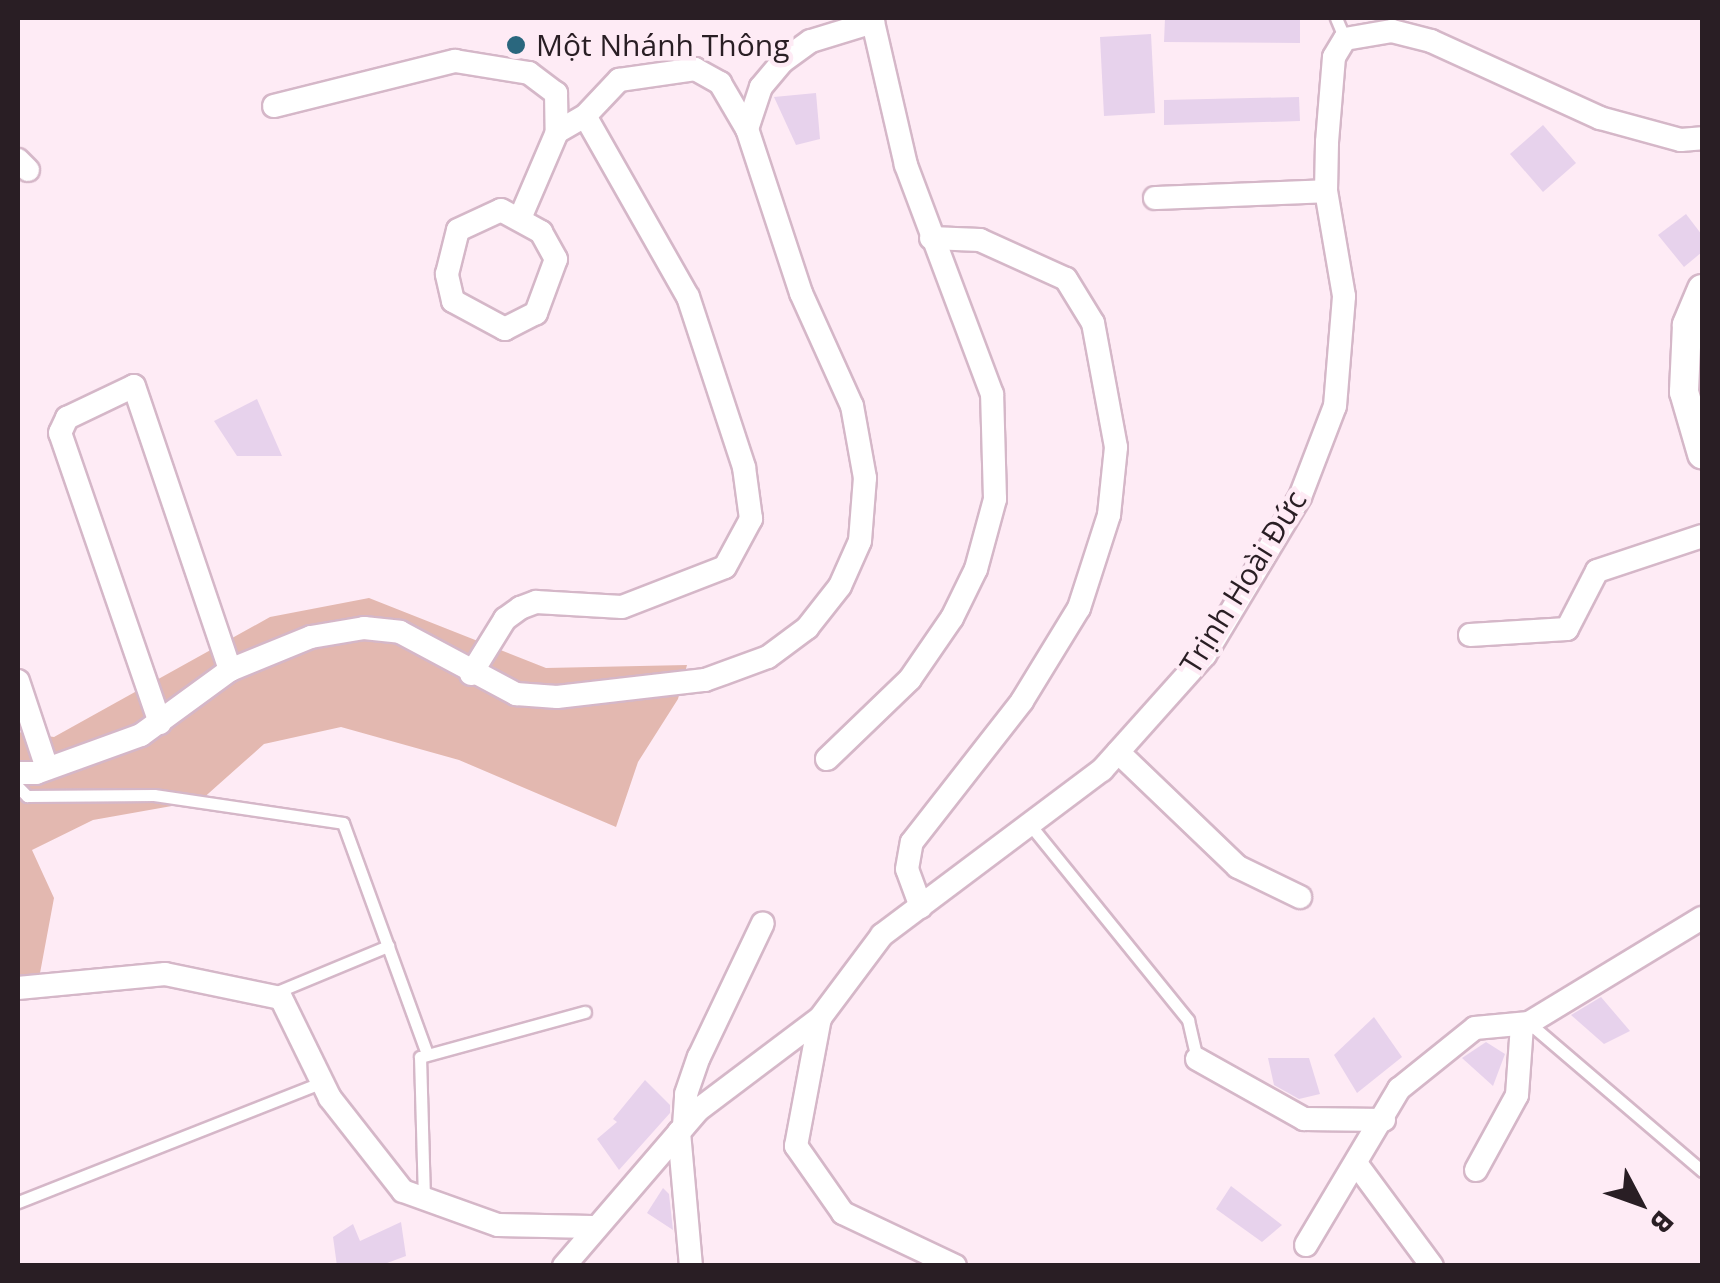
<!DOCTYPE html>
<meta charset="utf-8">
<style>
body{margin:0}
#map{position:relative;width:1720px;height:1283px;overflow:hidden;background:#feebf5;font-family:"Open Sans",sans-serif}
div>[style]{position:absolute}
.green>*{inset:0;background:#e3b8b0}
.building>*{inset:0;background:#e7d2ec}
.roads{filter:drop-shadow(2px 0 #d5b7c8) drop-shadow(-2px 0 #d5b7c8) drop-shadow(0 2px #d5b7c8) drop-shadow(0 -2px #d5b7c8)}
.service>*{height:11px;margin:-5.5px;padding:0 5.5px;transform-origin:5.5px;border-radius:5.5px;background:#fff}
.minor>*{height:22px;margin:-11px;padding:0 11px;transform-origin:11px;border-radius:11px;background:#fff}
.tertiary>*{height:28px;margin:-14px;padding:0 14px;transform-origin:14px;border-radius:14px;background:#fff}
.dots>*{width:28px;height:28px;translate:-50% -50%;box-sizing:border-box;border:5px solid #feebf5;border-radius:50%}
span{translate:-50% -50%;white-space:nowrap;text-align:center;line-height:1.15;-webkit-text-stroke:9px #feebf5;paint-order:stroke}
.poi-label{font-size:30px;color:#291e24}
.left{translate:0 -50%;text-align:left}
.street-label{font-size:30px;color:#291e24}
.frame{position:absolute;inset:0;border:20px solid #291e24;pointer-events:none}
.north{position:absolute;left:1590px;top:1153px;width:100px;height:100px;-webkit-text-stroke:8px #feebf5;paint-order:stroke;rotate:131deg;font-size:28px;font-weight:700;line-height:40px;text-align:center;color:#291e24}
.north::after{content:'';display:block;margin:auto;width:35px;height:45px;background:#291e24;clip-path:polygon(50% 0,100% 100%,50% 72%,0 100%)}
</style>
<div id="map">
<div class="green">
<i style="clip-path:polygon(369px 598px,546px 668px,687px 665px,678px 699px,638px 762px,616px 827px,459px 760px,341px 727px,264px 744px,200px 801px,93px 820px,32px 850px,54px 898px,35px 1000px,18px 992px,18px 732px,54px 737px,270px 617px)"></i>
</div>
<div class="building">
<i style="clip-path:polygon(1165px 18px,1300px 18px,1300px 43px,1164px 42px)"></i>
<i style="clip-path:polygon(1151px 34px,1155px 113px,1104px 116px,1100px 37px)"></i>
<i style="clip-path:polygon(816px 93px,820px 139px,796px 145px,774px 97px)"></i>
<i style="clip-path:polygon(1299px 97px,1300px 121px,1164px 125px,1164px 100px)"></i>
<i style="clip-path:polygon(1543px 125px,1576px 163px,1543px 192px,1510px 154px)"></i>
<i style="clip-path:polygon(1686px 214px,1702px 235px,1702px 252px,1684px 267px,1658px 235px)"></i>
<i style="clip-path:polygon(257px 399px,282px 456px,237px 456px,214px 421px)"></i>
<i style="clip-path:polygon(1601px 997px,1630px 1031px,1604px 1044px,1571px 1015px)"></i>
<i style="clip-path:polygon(1374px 1017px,1402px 1057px,1357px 1093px,1334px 1055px)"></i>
<i style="clip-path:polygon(1486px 1042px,1505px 1054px,1493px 1086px,1462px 1058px)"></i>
<i style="clip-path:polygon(1268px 1058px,1309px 1058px,1320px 1094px,1299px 1099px,1274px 1085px)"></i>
<i style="clip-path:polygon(645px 1080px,670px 1105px,670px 1113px,619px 1170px,597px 1139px,617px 1122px,613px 1119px)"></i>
<i style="clip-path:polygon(1231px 1186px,1282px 1225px,1262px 1242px,1216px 1209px)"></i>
<i style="clip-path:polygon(663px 1188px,669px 1194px,673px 1230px,647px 1213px)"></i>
<i style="clip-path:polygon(401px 1222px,406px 1256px,379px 1266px,337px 1266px,333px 1237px,353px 1224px,360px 1241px)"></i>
</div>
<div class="roads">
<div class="service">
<i style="left:1336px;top:18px;width:23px;rotate:67deg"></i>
<i style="left:18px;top:787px;width:13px;rotate:45deg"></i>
<i style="left:27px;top:796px;width:127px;rotate:-0.5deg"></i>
<i style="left:154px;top:795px;width:191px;rotate:8.4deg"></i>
<i style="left:343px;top:823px;width:246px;rotate:70deg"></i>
<i style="left:1031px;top:826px;width:250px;rotate:51deg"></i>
<i style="left:1188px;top:1020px;width:40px;rotate:77deg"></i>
<i style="left:272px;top:994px;width:126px;rotate:-22.5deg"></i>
<i style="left:1529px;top:1023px;width:228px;rotate:40.5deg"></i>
<i style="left:424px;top:1199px;width:142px;rotate:-91.6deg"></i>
<i style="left:420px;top:1057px;width:171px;rotate:-15.3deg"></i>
<i style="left:18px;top:1202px;width:327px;rotate:-21.5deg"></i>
</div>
<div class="minor">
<i style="left:274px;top:106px;width:187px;rotate:-14deg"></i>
<i style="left:455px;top:61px;width:75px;rotate:9.2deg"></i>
<i style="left:529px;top:73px;width:34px;rotate:37deg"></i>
<i style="left:556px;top:93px;width:39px;rotate:89deg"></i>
<i style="left:557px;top:132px;width:32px;rotate:-30deg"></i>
<i style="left:18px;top:160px;width:14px;rotate:45deg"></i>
<i style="left:1155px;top:198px;width:171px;rotate:-2.3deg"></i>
<i style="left:501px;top:210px;width:46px;rotate:28.8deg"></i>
<i style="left:541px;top:232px;width:31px;rotate:61deg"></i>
<i style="left:556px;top:259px;width:58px;rotate:110.3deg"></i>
<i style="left:536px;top:313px;width:35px;rotate:153deg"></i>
<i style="left:505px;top:329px;width:59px;rotate:-151.7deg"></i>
<i style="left:453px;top:301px;width:28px;rotate:-103deg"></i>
<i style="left:447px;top:274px;width:45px;rotate:-76deg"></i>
<i style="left:458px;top:230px;width:47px;rotate:-24.9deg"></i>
<i style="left:521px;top:216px;width:91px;rotate:-66.8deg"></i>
<i style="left:1470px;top:635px;width:97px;rotate:-3.5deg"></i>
<i style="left:1567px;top:629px;width:65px;rotate:-62.7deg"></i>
<i style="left:1597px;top:571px;width:111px;rotate:-18.4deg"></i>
<i style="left:471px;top:674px;width:65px;rotate:-58.3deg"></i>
<i style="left:505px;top:619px;width:19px;rotate:-36deg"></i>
<i style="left:520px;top:608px;width:17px;rotate:-21deg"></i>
<i style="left:536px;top:602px;width:86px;rotate:3.3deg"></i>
<i style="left:622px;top:607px;width:110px;rotate:-21.2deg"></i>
<i style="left:725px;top:567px;width:55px;rotate:-61.6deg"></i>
<i style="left:751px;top:519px;width:52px;rotate:-97.7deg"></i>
<i style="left:744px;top:467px;width:179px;rotate:-108.2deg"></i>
<i style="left:688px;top:297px;width:208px;rotate:-119.6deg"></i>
<i style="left:585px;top:116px;width:50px;rotate:-46.6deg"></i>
<i style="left:619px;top:80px;width:77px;rotate:-8.2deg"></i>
<i style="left:695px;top:69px;width:29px;rotate:29deg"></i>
<i style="left:720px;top:83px;width:53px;rotate:59.6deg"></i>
<i style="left:18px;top:681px;width:92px;rotate:71.6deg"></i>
<i style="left:160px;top:723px;width:307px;rotate:-109deg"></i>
<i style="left:60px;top:433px;width:17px;rotate:-65deg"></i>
<i style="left:67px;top:418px;width:74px;rotate:-25.5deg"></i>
<i style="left:134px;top:386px;width:300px;rotate:71.3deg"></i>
<i style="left:1118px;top:752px;width:166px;rotate:43.8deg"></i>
<i style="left:1238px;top:867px;width:69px;rotate:25.8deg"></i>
<i style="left:827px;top:759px;width:115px;rotate:-43.9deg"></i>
<i style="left:910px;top:679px;width:74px;rotate:-55.5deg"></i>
<i style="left:952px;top:618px;width:55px;rotate:-63.9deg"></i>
<i style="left:976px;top:569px;width:73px;rotate:-74.8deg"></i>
<i style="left:995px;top:499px;width:105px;rotate:-91.6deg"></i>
<i style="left:992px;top:394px;width:245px;rotate:-110.6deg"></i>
<i style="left:906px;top:165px;width:151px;rotate:-103deg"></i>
<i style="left:18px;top:773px;width:18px"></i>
<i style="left:36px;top:773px;width:112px;rotate:-19.9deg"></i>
<i style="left:141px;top:735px;width:110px;rotate:-36.1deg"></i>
<i style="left:230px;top:670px;width:87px;rotate:-22.2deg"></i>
<i style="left:311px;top:637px;width:54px;rotate:-9.6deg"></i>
<i style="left:364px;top:628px;width:36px;rotate:6deg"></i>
<i style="left:400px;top:632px;width:132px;rotate:28.1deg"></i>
<i style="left:516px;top:694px;width:41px;rotate:4.2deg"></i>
<i style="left:557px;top:697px;width:149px;rotate:-6.6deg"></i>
<i style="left:705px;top:680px;width:67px;rotate:-20.1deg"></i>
<i style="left:768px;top:657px;width:49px;rotate:-36.6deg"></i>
<i style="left:807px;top:628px;width:53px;rotate:-51.8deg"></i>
<i style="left:840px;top:586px;width:49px;rotate:-66deg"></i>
<i style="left:860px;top:541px;width:63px;rotate:-85.5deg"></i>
<i style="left:865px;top:478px;width:73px;rotate:-100.2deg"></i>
<i style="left:852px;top:406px;width:124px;rotate:-114.3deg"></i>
<i style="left:801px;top:293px;width:173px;rotate:-108.2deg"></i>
<i style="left:747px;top:129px;width:44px;rotate:-71.6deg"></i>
<i style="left:761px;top:87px;width:34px;rotate:-50deg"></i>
<i style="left:783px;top:61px;width:34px;rotate:-36deg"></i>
<i style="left:811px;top:41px;width:65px;rotate:-17deg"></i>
<i style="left:921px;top:907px;width:40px;rotate:-110.2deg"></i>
<i style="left:907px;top:869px;width:27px;rotate:-80deg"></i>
<i style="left:912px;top:842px;width:179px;rotate:-52deg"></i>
<i style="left:1022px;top:701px;width:109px;rotate:-58.5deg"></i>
<i style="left:1079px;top:608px;width:98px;rotate:-72.1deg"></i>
<i style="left:1109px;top:515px;width:68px;rotate:-84.1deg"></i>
<i style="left:1116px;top:447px;width:126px;rotate:-100.5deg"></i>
<i style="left:1093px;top:323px;width:52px;rotate:-121.5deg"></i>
<i style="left:1066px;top:279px;width:94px;rotate:-155.6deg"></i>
<i style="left:980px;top:240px;width:49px;rotate:-177.7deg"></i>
<i style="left:18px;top:988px;width:148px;rotate:-5.4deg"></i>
<i style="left:165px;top:974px;width:118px;rotate:11.7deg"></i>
<i style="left:281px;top:998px;width:111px;rotate:63.9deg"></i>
<i style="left:330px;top:1098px;width:118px;rotate:51.9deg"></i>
<i style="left:403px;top:1191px;width:101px;rotate:19.7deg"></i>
<i style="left:498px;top:1225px;width:94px;rotate:1.2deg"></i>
<i style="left:1197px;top:1059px;width:123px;rotate:29.3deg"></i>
<i style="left:1304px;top:1119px;width:80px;rotate:0.7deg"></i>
<i style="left:684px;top:1126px;width:32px;rotate:-86deg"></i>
<i style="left:686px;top:1094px;width:39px;rotate:-71deg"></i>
<i style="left:699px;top:1057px;width:148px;rotate:-64.5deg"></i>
<i style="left:679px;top:1132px;width:135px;rotate:84.9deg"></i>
<i style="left:1358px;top:1166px;width:124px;rotate:53.5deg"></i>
<i style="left:1476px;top:1170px;width:85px;rotate:-61.3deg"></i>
<i style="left:1517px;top:1095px;width:70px;rotate:-85.9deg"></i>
<i style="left:1306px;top:1245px;width:182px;rotate:-59.2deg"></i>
<i style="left:1399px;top:1089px;width:97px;rotate:-38.8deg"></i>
<i style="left:1475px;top:1028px;width:54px;rotate:-5.3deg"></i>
<i style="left:1529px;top:1023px;width:202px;rotate:-31.3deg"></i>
<i style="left:564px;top:1266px;width:206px;rotate:-49.3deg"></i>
<i style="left:698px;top:1110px;width:153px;rotate:-37deg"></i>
<i style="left:955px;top:1266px;width:124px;rotate:-154.7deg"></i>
<i style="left:843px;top:1213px;width:82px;rotate:-125deg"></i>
<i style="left:796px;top:1146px;width:130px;rotate:-79.4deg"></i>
<i style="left:820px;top:1018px;width:104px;rotate:-53.2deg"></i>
<i style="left:882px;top:935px;width:275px;rotate:-36.9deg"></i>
<i style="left:1102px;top:770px;width:154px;rotate:-48.2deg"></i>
<i style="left:1205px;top:655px;width:184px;rotate:-59deg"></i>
<i style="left:1300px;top:497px;width:97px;rotate:-69deg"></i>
<i style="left:1335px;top:406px;width:110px;rotate:-85.3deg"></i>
<i style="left:1344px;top:296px;width:107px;rotate:-99.7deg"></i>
<i style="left:1326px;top:191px;width:49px;rotate:-88.8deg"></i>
<i style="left:1327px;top:142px;width:85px;rotate:-85.3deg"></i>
<i style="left:1334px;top:57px;width:21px;rotate:-59deg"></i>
<i style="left:1345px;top:39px;width:48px;rotate:-9.7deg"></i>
<i style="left:1392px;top:31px;width:40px;rotate:14.4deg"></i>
<i style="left:1431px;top:41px;width:186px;rotate:24.5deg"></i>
<i style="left:1600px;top:118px;width:84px;rotate:15.2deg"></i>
<i style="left:1681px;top:140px;width:21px;rotate:-5deg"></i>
</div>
<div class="tertiary">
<i style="left:1702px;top:289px;width:39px;rotate:113deg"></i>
<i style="left:1687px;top:325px;width:67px;rotate:92.6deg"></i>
<i style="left:1684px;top:392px;width:65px;rotate:73.8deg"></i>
</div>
</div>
<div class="dots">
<i style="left:516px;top:45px;background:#2a677e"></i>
</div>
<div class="poi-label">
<span class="left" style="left:536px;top:45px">Một Nhánh Thông</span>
</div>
<div class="street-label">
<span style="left:1243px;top:582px;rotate:-58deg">Trịnh Hoài Đức</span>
</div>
<div class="frame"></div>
<div class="north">B</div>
</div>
